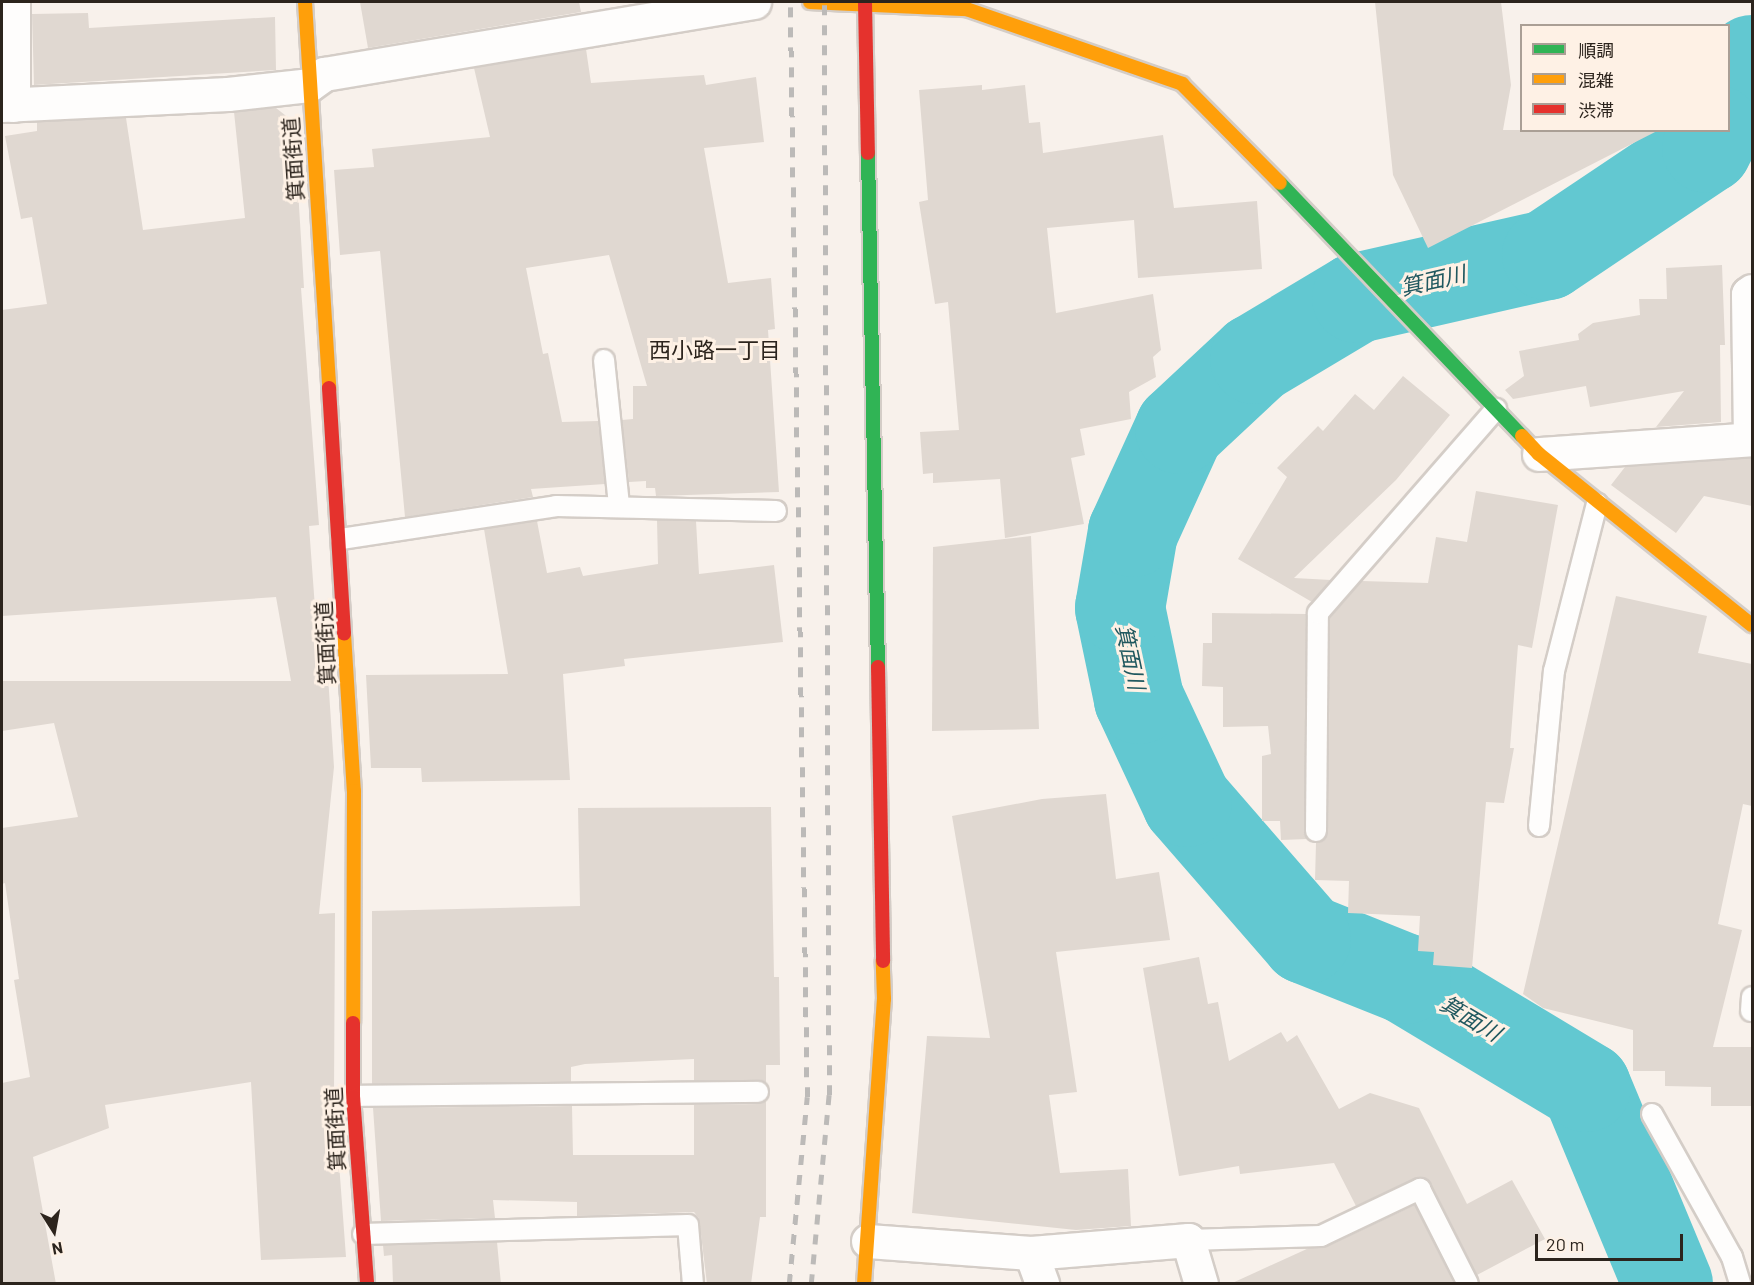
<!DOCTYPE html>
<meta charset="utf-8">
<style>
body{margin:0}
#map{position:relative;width:1754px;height:1285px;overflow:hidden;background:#f8f1eb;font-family:Barlow,"Noto Sans JP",sans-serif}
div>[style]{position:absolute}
.river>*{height:90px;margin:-45px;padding:0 45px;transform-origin:45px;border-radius:45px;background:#62c8d1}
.building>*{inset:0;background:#e0d8d1}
.roads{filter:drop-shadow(2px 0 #d4cdc7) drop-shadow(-2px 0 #d4cdc7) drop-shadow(0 2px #d4cdc7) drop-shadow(0 -2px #d4cdc7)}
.lane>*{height:20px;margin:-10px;padding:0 10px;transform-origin:10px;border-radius:10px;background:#fefdfc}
.street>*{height:33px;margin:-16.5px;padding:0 16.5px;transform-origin:16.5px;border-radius:16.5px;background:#fefdfc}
.fast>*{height:14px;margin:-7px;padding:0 7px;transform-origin:7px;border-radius:7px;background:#30b455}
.slow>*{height:14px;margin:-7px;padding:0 7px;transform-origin:7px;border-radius:7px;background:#ff9f0a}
.jam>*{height:14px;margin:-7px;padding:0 7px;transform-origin:7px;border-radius:7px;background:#e5322d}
.rail>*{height:4.5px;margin-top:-2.25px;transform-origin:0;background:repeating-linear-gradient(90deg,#bcbab8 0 10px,transparent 0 20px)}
span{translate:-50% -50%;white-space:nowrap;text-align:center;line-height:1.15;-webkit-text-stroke:6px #fef1e5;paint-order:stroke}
.street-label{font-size:21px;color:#2c241d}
.water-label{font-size:22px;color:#20585f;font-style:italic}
.neighbourhood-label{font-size:22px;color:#2c241d}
.frame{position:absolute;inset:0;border:3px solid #2c241d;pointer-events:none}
.legend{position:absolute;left:1520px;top:24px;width:210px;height:108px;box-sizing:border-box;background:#fef1e5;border:2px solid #aa9f95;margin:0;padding:8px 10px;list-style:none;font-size:18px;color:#2c241d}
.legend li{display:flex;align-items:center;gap:12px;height:30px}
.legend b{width:30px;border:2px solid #aa9f95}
.north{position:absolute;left:24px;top:1201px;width:60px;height:60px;-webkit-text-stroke:4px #fef1e5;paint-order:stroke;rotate:169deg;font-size:16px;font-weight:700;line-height:24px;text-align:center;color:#2c241d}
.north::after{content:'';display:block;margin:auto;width:21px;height:27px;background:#2c241d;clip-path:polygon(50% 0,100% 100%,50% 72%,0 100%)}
.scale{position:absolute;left:1535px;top:1234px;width:148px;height:27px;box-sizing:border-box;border:3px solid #2c241d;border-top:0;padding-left:8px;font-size:18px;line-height:21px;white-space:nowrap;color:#2c241d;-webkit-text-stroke:4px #fef1e5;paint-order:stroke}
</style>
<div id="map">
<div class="river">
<i style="left:1728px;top:106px;width:52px;rotate:-62.4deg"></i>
<i style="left:1668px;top:1284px;width:213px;rotate:-112.6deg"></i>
<i style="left:1586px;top:1087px;width:210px;rotate:-149deg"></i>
<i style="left:1406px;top:979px;width:108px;rotate:-158.2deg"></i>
<i style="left:1306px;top:939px;width:181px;rotate:-131deg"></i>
<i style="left:1187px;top:802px;width:114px;rotate:-115deg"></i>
<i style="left:1139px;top:699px;width:93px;rotate:-101.8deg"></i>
<i style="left:1120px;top:608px;width:77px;rotate:-80.3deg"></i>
<i style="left:1133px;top:532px;width:113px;rotate:-65.5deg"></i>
<i style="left:1180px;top:429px;width:103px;rotate:-43deg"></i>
<i style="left:1255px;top:359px;width:119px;rotate:-30.9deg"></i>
<i style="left:1357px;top:298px;width:195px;rotate:-12.8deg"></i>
<i style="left:1547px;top:255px;width:192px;rotate:-33.8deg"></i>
<i style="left:1707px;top:148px;width:20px;rotate:-63deg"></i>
</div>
<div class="building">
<i style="clip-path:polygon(360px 2px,579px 2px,581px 12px,368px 48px)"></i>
<i style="clip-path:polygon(1375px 2px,1501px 2px,1511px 85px,1503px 130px,1659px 130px,1428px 248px,1393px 175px)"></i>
<i style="clip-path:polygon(88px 13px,89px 28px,275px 17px,276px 70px,34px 85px,32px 14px)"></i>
<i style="clip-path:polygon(586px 49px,591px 83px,704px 75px,706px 85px,756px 77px,764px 142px,704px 148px,728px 283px,771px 278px,775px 329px,768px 330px,779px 492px,656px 496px,655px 488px,646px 488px,646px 481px,629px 482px,622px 420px,633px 419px,633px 386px,647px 386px,609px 255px,526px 268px,543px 354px,548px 353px,562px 422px,598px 421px,605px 484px,531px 489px,533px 497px,405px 517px,380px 251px,340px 255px,334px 170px,374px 167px,372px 149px,490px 137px,474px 68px)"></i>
<i style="clip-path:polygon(982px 85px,982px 90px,1025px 85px,1029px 123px,1040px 122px,1043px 153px,1163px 135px,1174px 208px,1257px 201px,1262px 269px,1138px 278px,1134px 220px,1047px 228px,1056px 313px,1153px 294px,1161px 350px,1153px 357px,1156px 377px,1129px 392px,1131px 419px,1080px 429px,1085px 455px,1071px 458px,1084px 524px,1005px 538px,1000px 479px,933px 483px,933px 473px,923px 474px,920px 432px,959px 430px,948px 302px,935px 304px,919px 202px,928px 200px,919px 90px)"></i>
<i style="clip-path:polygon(276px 108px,290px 119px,297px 173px,304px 288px,301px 288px,319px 525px,309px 526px,320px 676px,328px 676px,334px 767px,319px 914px,335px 913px,334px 1096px,346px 1257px,261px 1260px,251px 1082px,105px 1105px,109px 1128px,33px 1157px,56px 1284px,2px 1284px,2px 1083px,30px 1077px,14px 980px,19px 979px,5px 883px,2px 884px,2px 828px,78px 817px,54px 723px,2px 731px,2px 681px,291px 681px,276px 597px,2px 616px,2px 310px,47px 304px,32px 217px,21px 219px,5px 136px,37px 131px,37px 122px,126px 118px,143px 230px,245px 218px,234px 112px)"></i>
<i style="clip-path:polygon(1722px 265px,1725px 345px,1720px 345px,1721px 422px,1656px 427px,1684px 391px,1590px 407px,1586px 386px,1513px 399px,1505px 390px,1524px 376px,1519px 351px,1579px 340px,1578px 334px,1593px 323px,1640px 315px,1639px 299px,1667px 299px,1666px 268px)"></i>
<i style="clip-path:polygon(1403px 376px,1450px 415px,1396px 480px,1294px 578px,1331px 580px,1312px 602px,1238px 559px,1287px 477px,1277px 468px,1318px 426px,1323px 431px,1355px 394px,1374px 410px)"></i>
<i style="clip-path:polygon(1752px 458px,1752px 506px,1704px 496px,1676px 533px,1611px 485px,1625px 467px)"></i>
<i style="clip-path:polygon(1476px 491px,1558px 505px,1532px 648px,1518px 645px,1510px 748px,1514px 748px,1504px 803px,1486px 802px,1472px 968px,1433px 965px,1434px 952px,1418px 951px,1420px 916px,1348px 913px,1349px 881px,1315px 880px,1316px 843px,1322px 841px,1328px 831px,1330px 618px,1362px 581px,1428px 583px,1436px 537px,1467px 542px)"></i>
<i style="clip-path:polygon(657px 520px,696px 521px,699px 574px,774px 565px,783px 642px,624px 659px,625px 666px,563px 674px,570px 780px,422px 782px,421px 768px,371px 768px,366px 675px,508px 674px,484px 529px,537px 521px,547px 573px,580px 567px,583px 576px,658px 564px)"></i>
<i style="clip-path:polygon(1031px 536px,1039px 729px,932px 731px,933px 547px)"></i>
<i style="clip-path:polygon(1616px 596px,1707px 616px,1698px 653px,1752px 664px,1752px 806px,1743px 804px,1718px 924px,1742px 930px,1713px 1047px,1752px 1047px,1752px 1106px,1711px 1106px,1711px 1087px,1665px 1086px,1665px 1071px,1633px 1071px,1633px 1030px,1543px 1008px,1523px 994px)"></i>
<i style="clip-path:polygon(1212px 613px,1306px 614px,1304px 831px,1307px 839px,1281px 840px,1280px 821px,1262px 821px,1262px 756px,1271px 754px,1268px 726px,1223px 727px,1223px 687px,1202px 686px,1203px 643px,1212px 643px)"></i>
<i style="clip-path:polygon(1106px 794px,1116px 879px,1159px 872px,1170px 940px,1056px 952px,1077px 1092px,1049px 1095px,1060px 1173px,1128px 1169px,1131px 1226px,1076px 1230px,912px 1213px,927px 1036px,990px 1038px,952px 816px,1042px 799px)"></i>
<i style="clip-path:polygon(771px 807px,774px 977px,779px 977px,780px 1065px,766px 1065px,766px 1084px,758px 1080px,694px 1081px,694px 1059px,585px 1064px,571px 1067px,571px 1082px,372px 1084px,372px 911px,580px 906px,578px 808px)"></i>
<i style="clip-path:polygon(1199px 957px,1208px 1004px,1218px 1002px,1229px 1061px,1281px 1032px,1287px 1042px,1297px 1035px,1339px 1109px,1370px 1093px,1419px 1108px,1467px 1204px,1512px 1180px,1545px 1239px,1477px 1275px,1431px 1184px,1421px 1177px,1356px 1206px,1334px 1163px,1240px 1174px,1239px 1166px,1179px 1176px,1143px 968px)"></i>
<i style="clip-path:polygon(766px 1100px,766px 1217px,760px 1217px,751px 1284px,707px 1284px,699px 1218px,694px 1212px,577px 1216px,577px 1202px,493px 1200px,495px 1218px,381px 1221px,373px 1108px,572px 1106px,573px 1155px,694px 1155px,694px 1105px,758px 1104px)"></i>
<i style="clip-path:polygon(1415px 1205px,1454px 1284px,1230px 1284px,1309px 1248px,1326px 1247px)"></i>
<i style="clip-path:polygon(497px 1242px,501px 1284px,393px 1284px,392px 1255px,384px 1256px,383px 1245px)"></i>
</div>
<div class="roads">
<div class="lane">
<i style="left:604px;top:360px;width:146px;rotate:84.1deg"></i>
<i style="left:341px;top:539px;width:218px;rotate:-8.7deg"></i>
<i style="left:556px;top:506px;width:220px;rotate:1.3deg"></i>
<i style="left:1539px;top:826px;width:156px;rotate:-84.5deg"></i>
<i style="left:1554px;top:671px;width:173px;rotate:-75.6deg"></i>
<i style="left:1316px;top:831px;width:218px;rotate:-89.5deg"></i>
<i style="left:1318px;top:613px;width:271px;rotate:-48.9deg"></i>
<i style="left:1751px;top:1011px;width:14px;rotate:-86deg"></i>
<i style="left:353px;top:1096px;width:405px;rotate:-0.6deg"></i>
<i style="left:1652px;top:1114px;width:164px;rotate:60.8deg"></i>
<i style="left:1732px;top:1257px;width:28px;rotate:73deg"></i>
<i style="left:363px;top:1234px;width:325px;rotate:-1.6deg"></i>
<i style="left:688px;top:1225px;width:59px;rotate:85.2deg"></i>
<i style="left:1188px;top:1240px;width:133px;rotate:-1.7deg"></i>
<i style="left:1321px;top:1236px;width:110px;rotate:-25.4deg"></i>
<i style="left:1420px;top:1189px;width:106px;rotate:63.2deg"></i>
</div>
<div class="street">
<i style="left:13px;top:2px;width:103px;rotate:90deg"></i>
<i style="left:2px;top:105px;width:226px;rotate:-2.8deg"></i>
<i style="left:228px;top:94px;width:81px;rotate:-6.3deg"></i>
<i style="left:309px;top:85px;width:19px;rotate:-36deg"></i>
<i style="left:324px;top:74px;width:436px;rotate:-9.5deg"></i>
<i style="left:1750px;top:439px;width:145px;rotate:-90.8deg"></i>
<i style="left:1748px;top:294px;width:5px;rotate:-37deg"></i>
<i style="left:1539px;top:454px;width:214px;rotate:-4deg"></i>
<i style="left:868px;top:1241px;width:163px;rotate:4.2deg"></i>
<i style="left:1031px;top:1253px;width:33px;rotate:70deg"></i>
<i style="left:1031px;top:1253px;width:158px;rotate:-4.7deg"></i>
<i style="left:1188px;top:1240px;width:46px;rotate:73.5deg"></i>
</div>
<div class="fast">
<i style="left:868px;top:153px;width:514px;rotate:88.89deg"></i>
<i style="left:1280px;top:183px;width:350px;rotate:46.3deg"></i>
</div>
<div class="slow">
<i style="left:305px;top:2px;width:387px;rotate:86.4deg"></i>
<i style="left:810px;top:2px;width:156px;rotate:2.6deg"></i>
<i style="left:966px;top:9px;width:229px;rotate:19.1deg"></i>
<i style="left:1182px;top:84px;width:139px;rotate:45.3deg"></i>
<i style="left:1522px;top:436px;width:25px;rotate:47deg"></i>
<i style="left:1539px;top:454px;width:273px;rotate:38.8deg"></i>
<i style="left:344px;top:634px;width:157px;rotate:86.4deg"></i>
<i style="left:354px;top:791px;width:232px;rotate:90.2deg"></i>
<i style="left:864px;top:1284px;width:286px;rotate:-86deg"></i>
<i style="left:884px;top:999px;width:38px;rotate:-92deg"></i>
</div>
<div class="jam">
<i style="left:865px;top:2px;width:151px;rotate:88.9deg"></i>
<i style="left:329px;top:388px;width:246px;rotate:86.5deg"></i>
<i style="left:878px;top:667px;width:294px;rotate:89deg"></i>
<i style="left:353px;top:1023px;width:73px;rotate:90deg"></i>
<i style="left:353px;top:1096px;width:189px;rotate:85.7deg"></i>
</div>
</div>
<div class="rail">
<i style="left:789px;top:1284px;width:188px;rotate:-84.5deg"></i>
<i style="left:807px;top:1097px;width:1095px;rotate:-90.89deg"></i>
<i style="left:811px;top:1284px;width:190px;rotate:-84.6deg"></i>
<i style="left:829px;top:1095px;width:1093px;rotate:-90.26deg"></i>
</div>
<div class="street-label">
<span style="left:293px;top:159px;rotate:-94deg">箕面街道</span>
<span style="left:325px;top:643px;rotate:-93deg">箕面街道</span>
<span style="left:335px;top:1129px;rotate:-93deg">箕面街道</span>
</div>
<div class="water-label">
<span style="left:1433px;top:280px;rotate:-13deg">箕面川</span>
<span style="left:1131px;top:657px;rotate:78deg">箕面川</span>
<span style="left:1471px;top:1018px;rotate:31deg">箕面川</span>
</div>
<div class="neighbourhood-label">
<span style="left:715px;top:350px">西小路一丁目</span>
</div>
<div class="frame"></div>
<ul class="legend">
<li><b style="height:8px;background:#30b455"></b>順調</li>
<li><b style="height:8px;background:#ff9f0a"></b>混雑</li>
<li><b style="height:8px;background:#e5322d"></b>渋滞</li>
</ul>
<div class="north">N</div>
<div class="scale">20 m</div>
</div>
